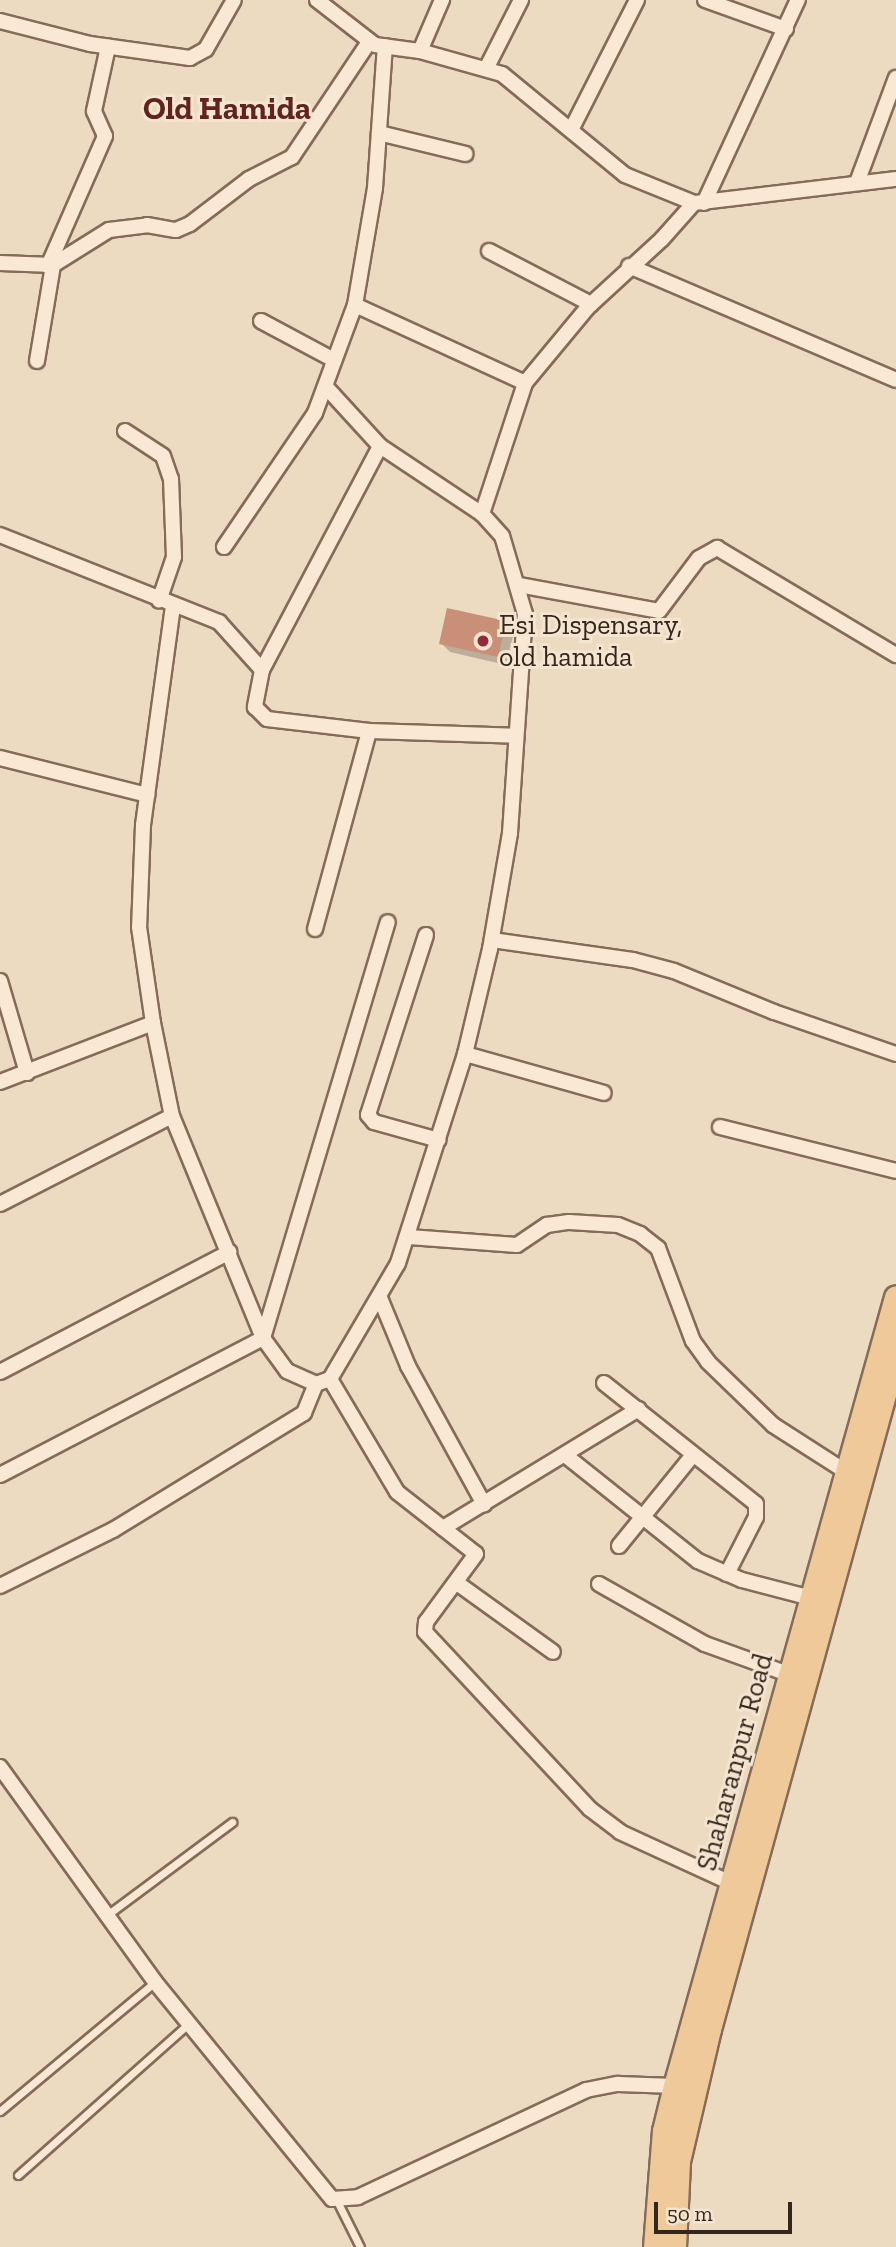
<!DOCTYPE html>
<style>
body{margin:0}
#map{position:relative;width:896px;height:2247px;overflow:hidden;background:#ecdac1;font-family:"Zilla Slab",serif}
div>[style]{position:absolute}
.shadow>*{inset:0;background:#0003}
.building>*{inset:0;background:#ca8f78}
.roads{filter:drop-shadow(2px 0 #856b59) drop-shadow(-2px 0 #856b59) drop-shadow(0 2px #856b59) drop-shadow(0 -2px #856b59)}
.lane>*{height:7px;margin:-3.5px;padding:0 3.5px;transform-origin:3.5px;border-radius:3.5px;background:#f8e8d4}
.street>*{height:14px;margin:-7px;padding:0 7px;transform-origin:7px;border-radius:7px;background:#f8e8d4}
.primary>*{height:23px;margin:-11.5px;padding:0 11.5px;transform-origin:11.5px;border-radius:11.5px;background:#efc999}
.dots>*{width:19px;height:19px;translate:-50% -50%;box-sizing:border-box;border:4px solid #f4e5d0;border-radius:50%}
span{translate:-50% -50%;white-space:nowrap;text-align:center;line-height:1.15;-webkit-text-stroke:6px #f4e5d0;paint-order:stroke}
.poi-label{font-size:28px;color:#35261d}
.left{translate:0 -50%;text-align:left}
.street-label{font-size:28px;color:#35261d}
.quarter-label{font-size:32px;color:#61231e;font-weight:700}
.scale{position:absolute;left:654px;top:2202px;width:138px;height:32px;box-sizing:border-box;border:4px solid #35261d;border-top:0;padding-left:9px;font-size:21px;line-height:24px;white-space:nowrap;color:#35261d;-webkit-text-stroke:5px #f4e5d0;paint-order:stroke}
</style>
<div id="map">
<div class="shadow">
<i style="clip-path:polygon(505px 623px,514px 632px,506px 665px,450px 652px,441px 643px)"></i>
</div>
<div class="building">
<i style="clip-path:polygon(447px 608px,506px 621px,498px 657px,439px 644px)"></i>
</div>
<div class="roads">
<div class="lane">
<i style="left:107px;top:1915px;width:156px;rotate:-36.6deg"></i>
<i style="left:0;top:2111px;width:202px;rotate:-39.8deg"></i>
<i style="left:18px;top:2175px;width:227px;rotate:-41.6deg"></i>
<i style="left:337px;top:2201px;width:51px;rotate:63.4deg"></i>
</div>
<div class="street">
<i style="left:317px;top:0;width:73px;rotate:37.8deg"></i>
<i style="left:375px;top:45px;width:45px;rotate:7.6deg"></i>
<i style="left:420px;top:51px;width:85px;rotate:15.7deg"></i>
<i style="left:502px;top:74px;width:159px;rotate:39.4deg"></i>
<i style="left:625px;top:175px;width:74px;rotate:22.1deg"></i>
<i style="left:694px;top:203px;width:203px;rotate:-6.8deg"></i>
<i style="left:705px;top:0;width:86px;rotate:19.7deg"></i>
<i style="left:0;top:21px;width:93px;rotate:14.3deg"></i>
<i style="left:90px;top:44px;width:101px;rotate:8deg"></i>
<i style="left:190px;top:58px;width:18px;rotate:-29deg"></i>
<i style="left:206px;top:49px;width:56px;rotate:-60.3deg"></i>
<i style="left:420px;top:51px;width:56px;rotate:-66.7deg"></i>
<i style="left:487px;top:67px;width:75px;rotate:-63.1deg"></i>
<i style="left:571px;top:130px;width:146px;rotate:-63.1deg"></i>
<i style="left:379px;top:133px;width:89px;rotate:13.6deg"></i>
<i style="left:858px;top:180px;width:109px;rotate:-69.6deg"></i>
<i style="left:704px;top:203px;width:224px;rotate:-65.2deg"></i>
<i style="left:489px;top:251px;width:115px;rotate:27.5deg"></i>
<i style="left:0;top:263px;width:53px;rotate:2.2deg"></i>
<i style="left:53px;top:265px;width:66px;rotate:-32deg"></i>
<i style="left:109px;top:230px;width:38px;rotate:-7deg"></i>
<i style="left:147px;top:225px;width:29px;rotate:10deg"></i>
<i style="left:176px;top:230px;width:15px;rotate:-23deg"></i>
<i style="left:190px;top:224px;width:74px;rotate:-37.3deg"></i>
<i style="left:249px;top:179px;width:48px;rotate:-27.1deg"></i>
<i style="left:292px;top:157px;width:138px;rotate:-56.2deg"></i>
<i style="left:48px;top:266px;width:142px;rotate:-66.3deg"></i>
<i style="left:105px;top:136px;width:27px;rotate:-114deg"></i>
<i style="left:94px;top:111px;width:66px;rotate:-77.7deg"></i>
<i style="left:629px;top:266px;width:290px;rotate:23.1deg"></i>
<i style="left:355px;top:305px;width:187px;rotate:24.6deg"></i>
<i style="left:261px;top:321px;width:83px;rotate:28.1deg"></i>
<i style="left:37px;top:361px;width:97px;rotate:-80.5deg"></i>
<i style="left:125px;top:431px;width:45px;rotate:33.3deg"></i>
<i style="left:163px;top:456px;width:24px;rotate:71deg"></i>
<i style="left:171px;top:479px;width:78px;rotate:87.8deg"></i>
<i style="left:174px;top:557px;width:46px;rotate:108.8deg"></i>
<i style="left:482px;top:514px;width:138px;rotate:-71.8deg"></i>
<i style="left:525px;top:383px;width:99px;rotate:-50.3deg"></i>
<i style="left:588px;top:307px;width:100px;rotate:-42.6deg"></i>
<i style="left:662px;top:239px;width:48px;rotate:-48.4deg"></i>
<i style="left:0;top:535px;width:236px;rotate:21.7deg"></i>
<i style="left:219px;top:622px;width:64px;rotate:48.1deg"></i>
<i style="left:262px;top:670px;width:253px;rotate:-62.2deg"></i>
<i style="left:224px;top:547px;width:162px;rotate:-55.8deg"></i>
<i style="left:315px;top:413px;width:115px;rotate:-69.7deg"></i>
<i style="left:355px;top:305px;width:119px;rotate:-80.3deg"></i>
<i style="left:375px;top:188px;width:142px;rotate:-86deg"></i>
<i style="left:519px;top:585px;width:142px;rotate:10.5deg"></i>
<i style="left:659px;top:611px;width:66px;rotate:-53deg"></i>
<i style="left:699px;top:558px;width:21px;rotate:-29deg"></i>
<i style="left:717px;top:548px;width:209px;rotate:30.9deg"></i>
<i style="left:173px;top:606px;width:221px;rotate:97.8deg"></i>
<i style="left:143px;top:825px;width:102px;rotate:92.2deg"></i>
<i style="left:139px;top:927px;width:97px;rotate:81.7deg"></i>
<i style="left:153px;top:1023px;width:95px;rotate:78.5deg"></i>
<i style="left:172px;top:1116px;width:240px;rotate:67.7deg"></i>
<i style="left:263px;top:1338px;width:41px;rotate:54deg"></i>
<i style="left:287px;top:1371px;width:32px;rotate:24deg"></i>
<i style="left:316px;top:1384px;width:15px;rotate:-20deg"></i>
<i style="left:330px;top:1379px;width:134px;rotate:-59.6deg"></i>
<i style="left:398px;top:1263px;width:219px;rotate:-72.2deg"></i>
<i style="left:465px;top:1054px;width:108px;rotate:-76.6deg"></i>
<i style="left:490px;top:949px;width:118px;rotate:-80.2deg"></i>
<i style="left:510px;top:833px;width:220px;rotate:-86.1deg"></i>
<i style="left:525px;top:614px;width:81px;rotate:-106.4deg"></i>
<i style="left:502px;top:536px;width:30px;rotate:-132deg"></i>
<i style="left:482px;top:514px;width:123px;rotate:-146.3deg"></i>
<i style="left:380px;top:446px;width:79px;rotate:-132.4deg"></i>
<i style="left:262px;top:670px;width:38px;rotate:101deg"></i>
<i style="left:255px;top:707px;width:17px;rotate:45deg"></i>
<i style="left:267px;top:719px;width:103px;rotate:6.7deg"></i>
<i style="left:369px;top:731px;width:147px;rotate:1.9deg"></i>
<i style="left:0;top:758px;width:152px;rotate:14.1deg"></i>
<i style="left:315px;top:929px;width:205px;rotate:-74.7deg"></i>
<i style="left:426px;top:935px;width:189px;rotate:107.9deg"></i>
<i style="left:368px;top:1115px;width:9px;rotate:49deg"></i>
<i style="left:374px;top:1122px;width:67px;rotate:15.5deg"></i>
<i style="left:492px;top:940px;width:142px;rotate:8.1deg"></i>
<i style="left:633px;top:960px;width:42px;rotate:15deg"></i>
<i style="left:674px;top:971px;width:108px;rotate:22.3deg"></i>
<i style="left:774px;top:1012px;width:129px;rotate:19deg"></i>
<i style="left:0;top:981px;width:96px;rotate:73.6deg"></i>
<i style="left:465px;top:1054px;width:144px;rotate:15.7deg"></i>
<i style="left:0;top:1082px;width:164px;rotate:-21.1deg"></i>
<i style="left:720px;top:1127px;width:181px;rotate:14deg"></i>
<i style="left:0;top:1204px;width:193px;rotate:-27.1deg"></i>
<i style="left:409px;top:1237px;width:108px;rotate:4.2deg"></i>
<i style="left:517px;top:1245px;width:36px;rotate:-34deg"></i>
<i style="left:547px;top:1225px;width:22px;rotate:-8deg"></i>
<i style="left:569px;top:1222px;width:49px;rotate:3.5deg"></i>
<i style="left:618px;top:1225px;width:24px;rotate:22deg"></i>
<i style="left:640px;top:1234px;width:23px;rotate:38deg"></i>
<i style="left:658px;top:1248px;width:99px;rotate:69.4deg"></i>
<i style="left:693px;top:1341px;width:26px;rotate:54deg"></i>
<i style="left:708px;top:1362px;width:91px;rotate:44.1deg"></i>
<i style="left:773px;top:1425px;width:85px;rotate:32.6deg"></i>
<i style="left:380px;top:1298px;width:74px;rotate:67.6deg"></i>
<i style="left:408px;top:1366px;width:158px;rotate:61.2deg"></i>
<i style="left:0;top:1372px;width:259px;rotate:-27.6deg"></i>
<i style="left:330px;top:1379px;width:131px;rotate:59.3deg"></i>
<i style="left:397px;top:1492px;width:100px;rotate:38.1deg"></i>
<i style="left:476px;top:1554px;width:84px;rotate:126.3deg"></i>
<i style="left:426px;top:1622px;width:10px;rotate:96deg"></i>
<i style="left:425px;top:1632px;width:242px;rotate:47deg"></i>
<i style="left:590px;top:1809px;width:38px;rotate:37deg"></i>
<i style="left:620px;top:1832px;width:124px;rotate:24.7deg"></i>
<i style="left:604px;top:1383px;width:194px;rotate:38.5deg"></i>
<i style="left:756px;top:1504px;width:13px;rotate:90deg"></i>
<i style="left:756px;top:1517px;width:64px;rotate:117deg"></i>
<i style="left:565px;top:1455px;width:170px;rotate:38.6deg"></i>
<i style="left:698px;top:1561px;width:48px;rotate:23.4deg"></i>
<i style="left:742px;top:1580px;width:71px;rotate:14.6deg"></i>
<i style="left:0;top:1475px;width:297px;rotate:-27.5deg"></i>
<i style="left:263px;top:1338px;width:434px;rotate:-73.3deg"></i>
<i style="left:443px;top:1528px;width:229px;rotate:-31.3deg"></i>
<i style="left:619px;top:1546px;width:117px;rotate:-50.9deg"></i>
<i style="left:457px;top:1583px;width:118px;rotate:35.7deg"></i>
<i style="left:599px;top:1584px;width:122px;rotate:29.5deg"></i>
<i style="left:705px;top:1644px;width:97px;rotate:19.9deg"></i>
<i style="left:0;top:1586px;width:126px;rotate:-26.4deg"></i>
<i style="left:113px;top:1530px;width:224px;rotate:-31.5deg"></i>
<i style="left:304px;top:1413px;width:31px;rotate:-68deg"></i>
<i style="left:0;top:1767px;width:265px;rotate:54.2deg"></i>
<i style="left:155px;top:1982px;width:280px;rotate:50.8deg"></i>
<i style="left:332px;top:2199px;width:26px;rotate:-4deg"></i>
<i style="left:358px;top:2197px;width:252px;rotate:-25.1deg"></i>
<i style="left:586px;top:2090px;width:33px;rotate:-11deg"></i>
<i style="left:618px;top:2084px;width:57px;rotate:2deg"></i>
</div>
<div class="primary">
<i style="left:655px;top:2247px;width:116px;rotate:-85.6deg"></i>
<i style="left:664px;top:2131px;width:46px;rotate:-76.3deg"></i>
<i style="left:675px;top:2086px;width:819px;rotate:-74.35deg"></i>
<i style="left:674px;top:2247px;width:86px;rotate:-87.3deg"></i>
<i style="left:678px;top:2161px;width:136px;rotate:-76.8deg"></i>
<i style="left:709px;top:2029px;width:703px;rotate:-74.58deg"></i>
</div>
</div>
<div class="dots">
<i style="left:483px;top:641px;background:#922b39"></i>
</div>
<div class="poi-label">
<span class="left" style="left:499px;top:641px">Esi Dispensary,<br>old hamida</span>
</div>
<div class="street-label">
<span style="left:735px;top:1762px;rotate:-75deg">Shaharanpur Road</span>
</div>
<div class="quarter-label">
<span style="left:227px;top:108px">Old Hamida</span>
</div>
<div class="scale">50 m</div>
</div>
